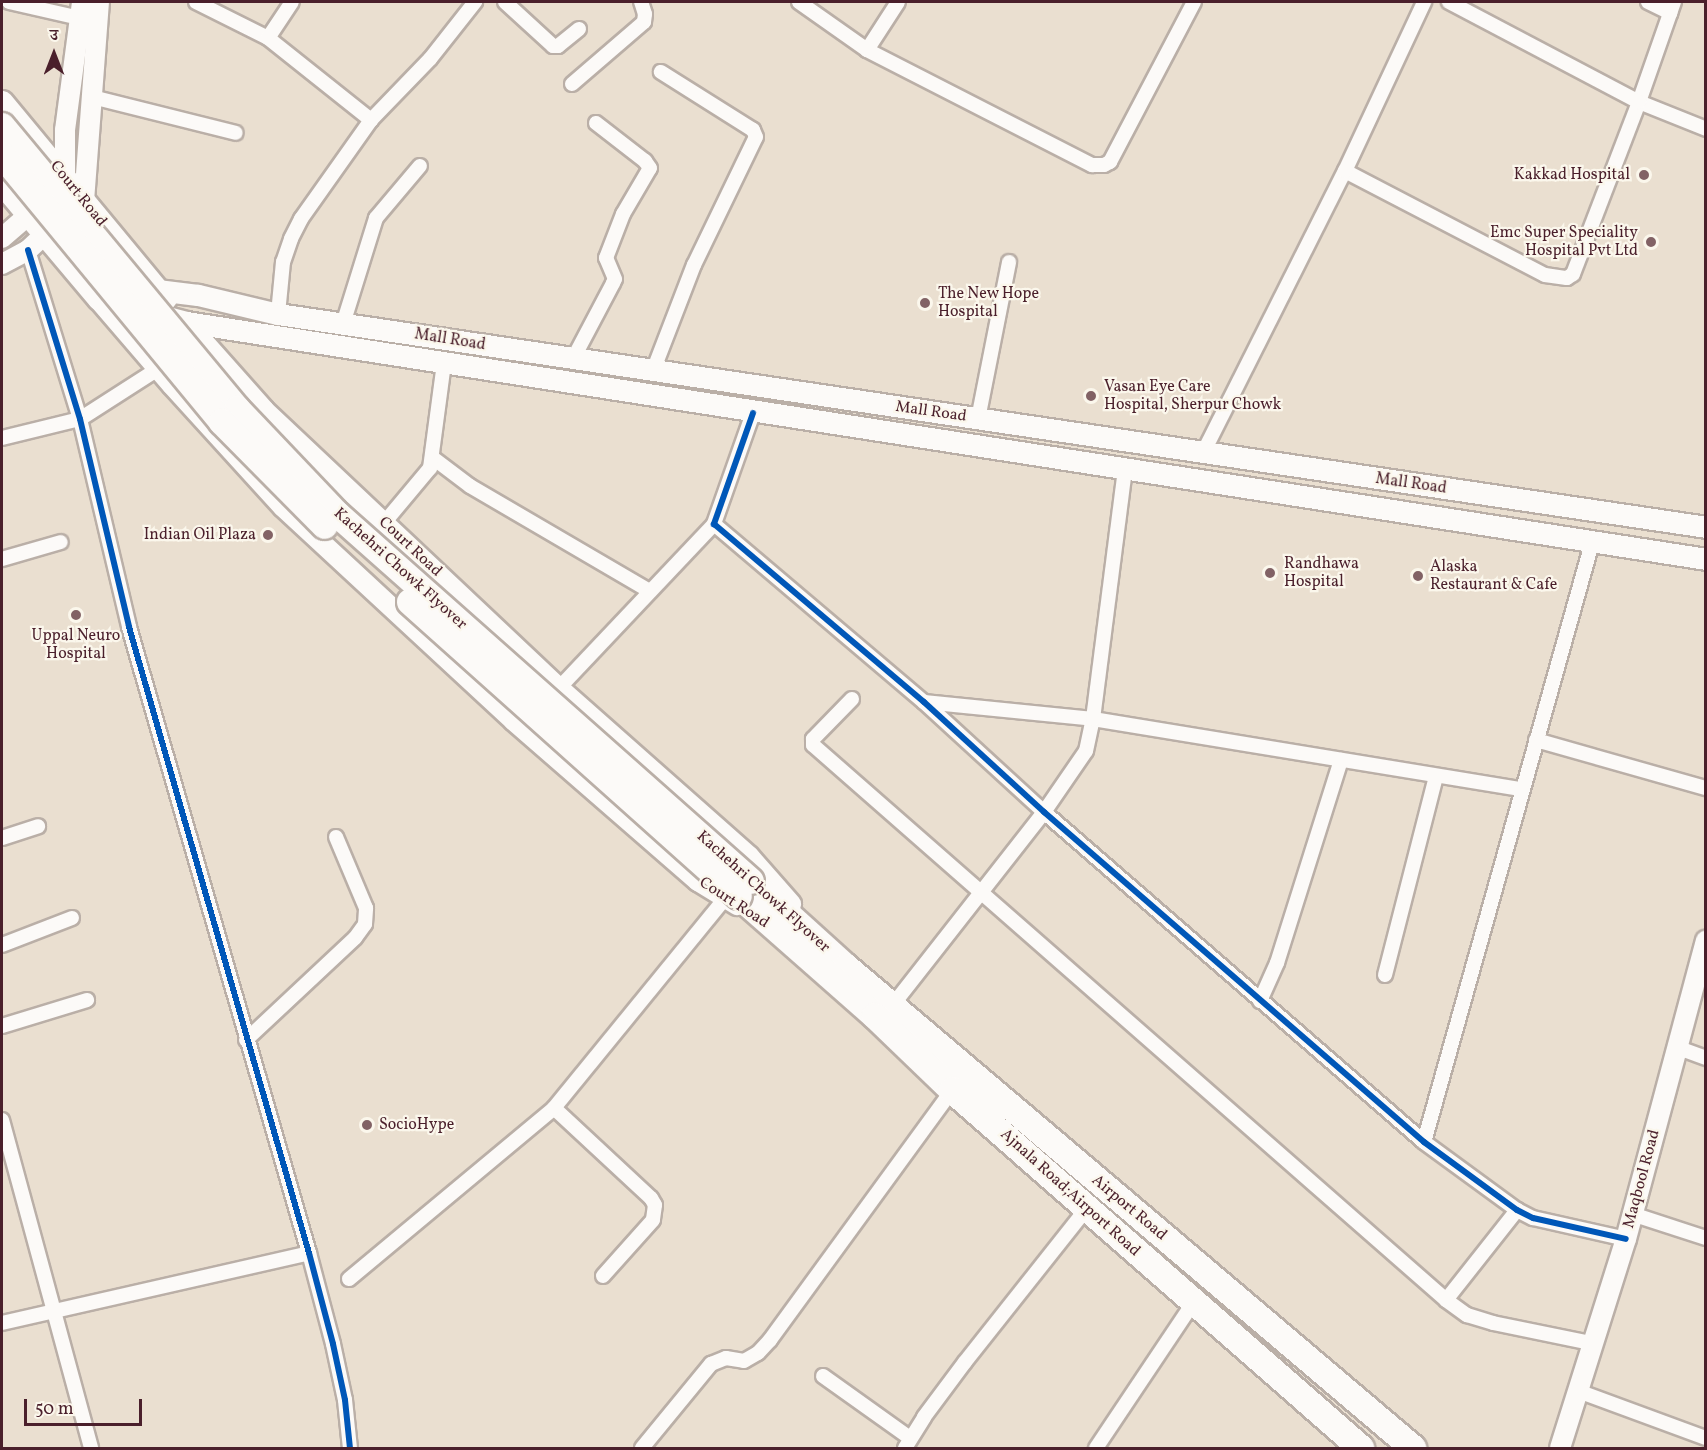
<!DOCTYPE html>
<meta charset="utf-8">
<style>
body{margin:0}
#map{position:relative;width:1707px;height:1450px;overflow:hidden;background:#eadfd0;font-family:Vollkorn,"Noto Serif Devanagari",serif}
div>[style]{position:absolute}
.roads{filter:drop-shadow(2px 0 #baafa7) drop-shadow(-2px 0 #baafa7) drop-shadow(0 2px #baafa7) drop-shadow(0 -2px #baafa7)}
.street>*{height:14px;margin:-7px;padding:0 7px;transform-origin:7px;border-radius:7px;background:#fcfaf8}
.secondary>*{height:20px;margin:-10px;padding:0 10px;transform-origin:10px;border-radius:10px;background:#fcfaf8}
.primary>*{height:21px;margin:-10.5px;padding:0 10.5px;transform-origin:10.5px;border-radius:10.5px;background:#fcfaf8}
.highway>*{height:26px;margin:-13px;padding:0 13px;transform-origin:13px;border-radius:13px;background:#fcfaf8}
.bridges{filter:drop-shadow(2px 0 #baafa7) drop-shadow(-2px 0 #baafa7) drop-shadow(0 2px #baafa7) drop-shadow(0 -2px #baafa7)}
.highway-bridge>*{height:26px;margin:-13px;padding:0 13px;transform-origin:13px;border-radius:13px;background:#fcfaf8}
.cycleway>*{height:6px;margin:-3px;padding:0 3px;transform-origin:3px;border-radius:3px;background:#0057b8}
.dots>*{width:16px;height:16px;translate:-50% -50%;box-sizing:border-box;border:3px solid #fbf7ec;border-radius:50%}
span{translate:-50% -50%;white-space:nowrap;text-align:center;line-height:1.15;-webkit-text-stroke:4.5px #fbf7ec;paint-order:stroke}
.poi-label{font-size:16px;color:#4a1f2b}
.right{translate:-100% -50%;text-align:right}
.left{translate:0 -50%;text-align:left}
.street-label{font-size:16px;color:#4a1f2b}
.frame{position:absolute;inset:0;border:3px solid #4a1f2b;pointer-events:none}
.north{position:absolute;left:24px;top:24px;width:60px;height:60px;-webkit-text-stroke:4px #fbf7ec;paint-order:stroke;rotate:0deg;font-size:16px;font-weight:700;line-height:24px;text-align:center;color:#4a1f2b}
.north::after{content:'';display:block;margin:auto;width:21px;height:27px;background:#4a1f2b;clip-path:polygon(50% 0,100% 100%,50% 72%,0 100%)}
.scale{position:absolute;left:24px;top:1399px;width:118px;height:27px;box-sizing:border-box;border:3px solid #4a1f2b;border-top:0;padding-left:8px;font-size:18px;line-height:21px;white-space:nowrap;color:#4a1f2b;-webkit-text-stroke:4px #fbf7ec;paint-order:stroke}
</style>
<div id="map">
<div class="roads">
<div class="street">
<i style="left:9px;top:2px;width:73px;rotate:12.7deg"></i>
<i style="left:196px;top:2px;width:80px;rotate:26.6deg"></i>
<i style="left:268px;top:38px;width:132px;rotate:38.5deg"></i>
<i style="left:371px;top:120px;width:121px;rotate:125.3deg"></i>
<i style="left:301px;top:219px;width:22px;rotate:117deg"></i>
<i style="left:291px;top:239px;width:24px;rotate:109deg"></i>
<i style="left:283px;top:262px;width:52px;rotate:95.5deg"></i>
<i style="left:505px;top:2px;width:65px;rotate:42.5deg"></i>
<i style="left:553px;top:46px;width:5px"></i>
<i style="left:558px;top:46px;width:27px;rotate:-39deg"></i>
<i style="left:799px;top:2px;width:83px;rotate:35.2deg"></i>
<i style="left:867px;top:50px;width:57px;rotate:-57.1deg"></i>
<i style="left:1648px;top:2px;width:25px;rotate:26deg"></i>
<i style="left:1674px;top:2px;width:106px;rotate:109.3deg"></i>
<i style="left:1639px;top:102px;width:72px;rotate:21.9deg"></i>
<i style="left:268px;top:38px;width:43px;rotate:-56.3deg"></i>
<i style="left:867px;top:50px;width:253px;rotate:27.1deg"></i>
<i style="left:1092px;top:165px;width:12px"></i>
<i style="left:1104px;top:165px;width:7px;rotate:-27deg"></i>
<i style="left:1110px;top:162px;width:181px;rotate:-62.3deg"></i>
<i style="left:572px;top:84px;width:95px;rotate:-40.7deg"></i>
<i style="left:644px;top:22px;width:8px;rotate:-83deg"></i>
<i style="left:645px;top:14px;width:13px;rotate:-108deg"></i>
<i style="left:92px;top:97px;width:148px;rotate:14deg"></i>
<i style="left:371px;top:120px;width:85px;rotate:-46deg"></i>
<i style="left:430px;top:59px;width:73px;rotate:-51.7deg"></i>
<i style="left:1345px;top:171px;width:225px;rotate:27.5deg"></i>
<i style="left:1545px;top:275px;width:22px;rotate:8deg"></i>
<i style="left:1567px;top:278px;width:7px;rotate:-34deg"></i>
<i style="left:1573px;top:274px;width:184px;rotate:-69deg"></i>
<i style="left:1639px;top:102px;width:215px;rotate:-152.2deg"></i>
<i style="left:28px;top:250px;width:177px;rotate:72.9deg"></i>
<i style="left:80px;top:419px;width:214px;rotate:76.7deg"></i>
<i style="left:129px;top:627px;width:651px;rotate:73.96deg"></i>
<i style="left:309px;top:1253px;width:94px;rotate:75.2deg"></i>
<i style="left:333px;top:1344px;width:57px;rotate:77.9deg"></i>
<i style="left:345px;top:1400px;width:48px;rotate:84.1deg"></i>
<i style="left:343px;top:324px;width:111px;rotate:-72.7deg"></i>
<i style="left:376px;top:218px;width:68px;rotate:-49.8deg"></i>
<i style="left:573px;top:359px;width:86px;rotate:-62.2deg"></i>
<i style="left:613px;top:283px;width:4px;rotate:-63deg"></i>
<i style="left:615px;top:279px;width:23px;rotate:-113deg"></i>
<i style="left:606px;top:258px;width:47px;rotate:-68.9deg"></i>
<i style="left:623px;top:214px;width:53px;rotate:-59.6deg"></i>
<i style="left:650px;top:168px;width:9px;rotate:-126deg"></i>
<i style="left:645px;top:161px;width:62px;rotate:-142.2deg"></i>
<i style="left:653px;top:371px;width:114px;rotate:-68.9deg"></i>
<i style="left:694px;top:265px;width:142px;rotate:-64.2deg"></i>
<i style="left:756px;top:137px;width:8px;rotate:-113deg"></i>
<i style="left:753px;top:130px;width:109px;rotate:-147.8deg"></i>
<i style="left:753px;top:413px;width:118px;rotate:109.4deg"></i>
<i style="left:714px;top:524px;width:275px;rotate:40.3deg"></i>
<i style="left:924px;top:702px;width:163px;rotate:42.5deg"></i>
<i style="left:1044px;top:812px;width:503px;rotate:40.97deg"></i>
<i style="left:1424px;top:1142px;width:115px;rotate:36.2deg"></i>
<i style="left:1517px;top:1210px;width:18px;rotate:27deg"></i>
<i style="left:1533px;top:1218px;width:95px;rotate:12.7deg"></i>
<i style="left:978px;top:419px;width:160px;rotate:-78.8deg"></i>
<i style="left:2px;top:438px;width:80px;rotate:-13.7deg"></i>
<i style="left:80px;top:419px;width:93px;rotate:-32.7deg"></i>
<i style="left:1203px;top:453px;width:316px;rotate:-63.3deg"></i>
<i style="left:1345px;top:171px;width:187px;rotate:-64.9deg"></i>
<i style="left:433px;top:458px;width:46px;rotate:37.1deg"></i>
<i style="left:470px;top:486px;width:208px;rotate:30.3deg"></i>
<i style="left:384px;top:523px;width:72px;rotate:-50.1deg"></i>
<i style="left:430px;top:468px;width:106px;rotate:-82.4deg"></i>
<i style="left:2px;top:559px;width:61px;rotate:-16.1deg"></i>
<i style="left:559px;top:688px;width:226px;rotate:-46.6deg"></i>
<i style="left:852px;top:699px;width:56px;rotate:134.3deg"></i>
<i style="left:813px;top:739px;width:6px;rotate:90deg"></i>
<i style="left:813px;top:745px;width:842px;rotate:41.24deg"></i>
<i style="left:1446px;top:1300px;width:26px;rotate:36deg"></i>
<i style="left:1467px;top:1315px;width:27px;rotate:17deg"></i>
<i style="left:1493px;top:1323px;width:104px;rotate:11.6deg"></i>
<i style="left:924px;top:702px;width:170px;rotate:5.7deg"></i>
<i style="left:1093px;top:719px;width:435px;rotate:9.3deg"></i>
<i style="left:1536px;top:740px;width:177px;rotate:15.8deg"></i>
<i style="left:2px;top:838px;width:38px;rotate:-18deg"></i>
<i style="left:2px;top:945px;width:75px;rotate:-21.1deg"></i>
<i style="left:1385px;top:975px;width:205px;rotate:-75.6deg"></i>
<i style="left:1260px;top:1001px;width:42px;rotate:-65.9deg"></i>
<i style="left:1277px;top:963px;width:213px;rotate:-72.5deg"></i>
<i style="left:892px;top:1006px;width:246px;rotate:-51.9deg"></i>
<i style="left:1044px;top:812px;width:74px;rotate:-55.5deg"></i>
<i style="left:1086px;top:751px;width:33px;rotate:-78deg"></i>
<i style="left:1093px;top:719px;width:253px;rotate:-82.7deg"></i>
<i style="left:2px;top:1026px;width:89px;rotate:-17deg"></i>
<i style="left:246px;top:1040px;width:149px;rotate:-43.1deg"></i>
<i style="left:355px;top:938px;width:17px;rotate:-54deg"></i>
<i style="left:365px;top:924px;width:16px;rotate:-86deg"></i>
<i style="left:366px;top:908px;width:77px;rotate:-112.9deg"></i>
<i style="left:1676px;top:1047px;width:32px;rotate:20deg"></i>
<i style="left:554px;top:1108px;width:132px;rotate:42.9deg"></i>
<i style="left:651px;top:1198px;width:8px;rotate:60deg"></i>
<i style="left:655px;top:1205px;width:15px;rotate:98deg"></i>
<i style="left:653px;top:1220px;width:75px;rotate:131.8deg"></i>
<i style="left:2px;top:1120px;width:340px;rotate:74.8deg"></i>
<i style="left:1424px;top:1142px;width:622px;rotate:-74.33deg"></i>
<i style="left:1632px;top:1214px;width:78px;rotate:18deg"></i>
<i style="left:349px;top:1279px;width:267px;rotate:-39.8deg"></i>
<i style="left:554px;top:1108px;width:271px;rotate:-50.8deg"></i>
<i style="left:1446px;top:1300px;width:115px;rotate:-51.7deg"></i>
<i style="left:2px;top:1323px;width:315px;rotate:-12.8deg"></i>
<i style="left:823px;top:1376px;width:107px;rotate:35.5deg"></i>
<i style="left:1578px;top:1391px;width:136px;rotate:20.2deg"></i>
<i style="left:642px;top:1448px;width:109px;rotate:-50.6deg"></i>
<i style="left:711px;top:1364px;width:16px;rotate:-22deg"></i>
<i style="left:726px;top:1358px;width:18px;rotate:9deg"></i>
<i style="left:744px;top:1361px;width:16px;rotate:-30deg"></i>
<i style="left:758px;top:1353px;width:18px;rotate:-47deg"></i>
<i style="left:770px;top:1340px;width:309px;rotate:-53.9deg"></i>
<i style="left:905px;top:1448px;width:36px;rotate:-58deg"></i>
<i style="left:924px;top:1417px;width:69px;rotate:-53.3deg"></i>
<i style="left:965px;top:1362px;width:196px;rotate:-51.6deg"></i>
<i style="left:1096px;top:1448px;width:174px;rotate:-56.2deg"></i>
</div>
<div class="secondary">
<i style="left:58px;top:184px;width:10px;rotate:-45deg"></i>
<i style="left:65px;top:177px;width:47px;rotate:-90deg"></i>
<i style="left:65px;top:130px;width:129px;rotate:-82.4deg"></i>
<i style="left:77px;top:207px;width:9px;rotate:-41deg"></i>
<i style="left:84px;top:201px;width:200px;rotate:-85.7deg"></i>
<i style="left:2px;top:238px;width:49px;rotate:-40.9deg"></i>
<i style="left:2px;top:264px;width:30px;rotate:-28deg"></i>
<i style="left:28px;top:250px;width:37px;rotate:-43deg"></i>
<i style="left:98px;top:299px;width:113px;rotate:49.3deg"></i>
<i style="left:172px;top:385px;width:165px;rotate:47.7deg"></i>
<i style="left:283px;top:507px;width:315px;rotate:42.8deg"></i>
<i style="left:514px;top:721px;width:244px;rotate:41deg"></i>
<i style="left:698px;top:881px;width:46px;rotate:31.6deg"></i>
<i style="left:186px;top:322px;width:118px;rotate:48.4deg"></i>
<i style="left:264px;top:410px;width:405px;rotate:43.3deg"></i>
<i style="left:559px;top:688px;width:254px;rotate:41.5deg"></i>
<i style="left:749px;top:856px;width:64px;rotate:48.8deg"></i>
<i style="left:1560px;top:1448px;width:219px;rotate:-72.5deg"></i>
<i style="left:1626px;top:1239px;width:309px;rotate:-75deg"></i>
</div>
<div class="primary">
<i style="left:2px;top:101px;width:257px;rotate:50.4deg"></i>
<i style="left:2px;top:185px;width:149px;rotate:49.9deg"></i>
<i style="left:98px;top:299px;width:91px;rotate:14.6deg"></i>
<i style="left:186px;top:322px;width:1538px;rotate:8.86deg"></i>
<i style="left:157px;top:290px;width:41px;rotate:7deg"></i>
<i style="left:198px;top:295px;width:82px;rotate:13.4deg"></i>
<i style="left:278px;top:314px;width:1444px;rotate:8.48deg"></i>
</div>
<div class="highway">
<i style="left:751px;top:881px;width:128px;rotate:42.2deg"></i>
<i style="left:846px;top:967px;width:744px;rotate:40.31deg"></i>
<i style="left:739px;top:896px;width:181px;rotate:41.4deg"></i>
<i style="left:875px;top:1016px;width:107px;rotate:43.9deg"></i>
<i style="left:952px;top:1090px;width:544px;rotate:41.2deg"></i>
</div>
</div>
<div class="bridges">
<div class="highway-bridge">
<i style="left:2px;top:126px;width:368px;rotate:50.3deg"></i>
<i style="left:237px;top:409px;width:145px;rotate:46.4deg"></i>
<i style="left:337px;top:514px;width:553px;rotate:41.56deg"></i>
<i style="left:2px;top:155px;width:346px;rotate:50.5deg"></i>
<i style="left:222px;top:422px;width:146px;rotate:45.3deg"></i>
<i style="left:410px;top:602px;width:441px;rotate:41.8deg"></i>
</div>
</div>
<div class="cycleway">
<i style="left:28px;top:250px;width:177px;rotate:72.9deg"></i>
<i style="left:80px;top:419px;width:214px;rotate:76.7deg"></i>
<i style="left:129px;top:627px;width:651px;rotate:73.96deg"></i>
<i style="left:309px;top:1253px;width:94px;rotate:75.2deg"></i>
<i style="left:333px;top:1344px;width:57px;rotate:77.9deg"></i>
<i style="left:345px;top:1400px;width:48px;rotate:84.1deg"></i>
<i style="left:753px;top:413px;width:118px;rotate:109.4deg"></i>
<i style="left:714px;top:524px;width:275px;rotate:40.3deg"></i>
<i style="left:924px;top:702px;width:163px;rotate:42.5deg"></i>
<i style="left:1044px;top:812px;width:503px;rotate:40.97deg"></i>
<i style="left:1424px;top:1142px;width:115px;rotate:36.2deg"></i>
<i style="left:1517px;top:1210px;width:18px;rotate:27deg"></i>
<i style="left:1533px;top:1218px;width:95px;rotate:12.7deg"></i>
</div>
<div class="dots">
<i style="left:1644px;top:175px;background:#826265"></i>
<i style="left:1651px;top:242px;background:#826265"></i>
<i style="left:925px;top:303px;background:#826265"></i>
<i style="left:1091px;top:396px;background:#826265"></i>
<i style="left:268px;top:535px;background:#826265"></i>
<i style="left:1270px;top:573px;background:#826265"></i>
<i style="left:1418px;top:576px;background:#826265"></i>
<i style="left:76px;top:615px;background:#826265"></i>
<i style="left:367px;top:1125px;background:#826265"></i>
</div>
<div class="poi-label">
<span class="right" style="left:1630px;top:175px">Kakkad Hospital</span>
<span class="right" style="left:1638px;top:242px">Emc Super Speciality<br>Hospital Pvt Ltd</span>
<span class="left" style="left:938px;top:303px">The New Hope<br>Hospital</span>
<span class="left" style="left:1104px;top:396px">Vasan Eye Care<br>Hospital, Sherpur Chowk</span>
<span class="right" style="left:256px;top:535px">Indian Oil Plaza</span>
<span class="left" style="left:1284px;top:573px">Randhawa<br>Hospital</span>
<span class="left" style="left:1430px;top:576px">Alaska<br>Restaurant &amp; Cafe</span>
<span style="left:76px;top:645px">Uppal Neuro<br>Hospital</span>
<span class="left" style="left:379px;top:1125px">SocioHype</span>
</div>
<div class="street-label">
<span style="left:78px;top:194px;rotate:51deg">Court Road</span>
<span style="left:450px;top:340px;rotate:9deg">Mall Road</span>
<span style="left:931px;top:412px;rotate:8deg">Mall Road</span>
<span style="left:1411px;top:484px;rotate:8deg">Mall Road</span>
<span style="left:410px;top:547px;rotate:43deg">Court Road</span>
<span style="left:400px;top:569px;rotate:42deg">Kachehri Chowk Flyover</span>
<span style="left:763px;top:892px;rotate:42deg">Kachehri Chowk Flyover</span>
<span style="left:734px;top:903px;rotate:33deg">Court Road</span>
<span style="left:1642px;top:1179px;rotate:-75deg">Maqbool Road</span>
<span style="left:1070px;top:1193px;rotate:42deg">Ajnala Road;Airport Road</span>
<span style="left:1129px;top:1208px;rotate:40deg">Airport Road</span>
</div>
<div class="frame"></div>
<div class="north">उ</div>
<div class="scale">50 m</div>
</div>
